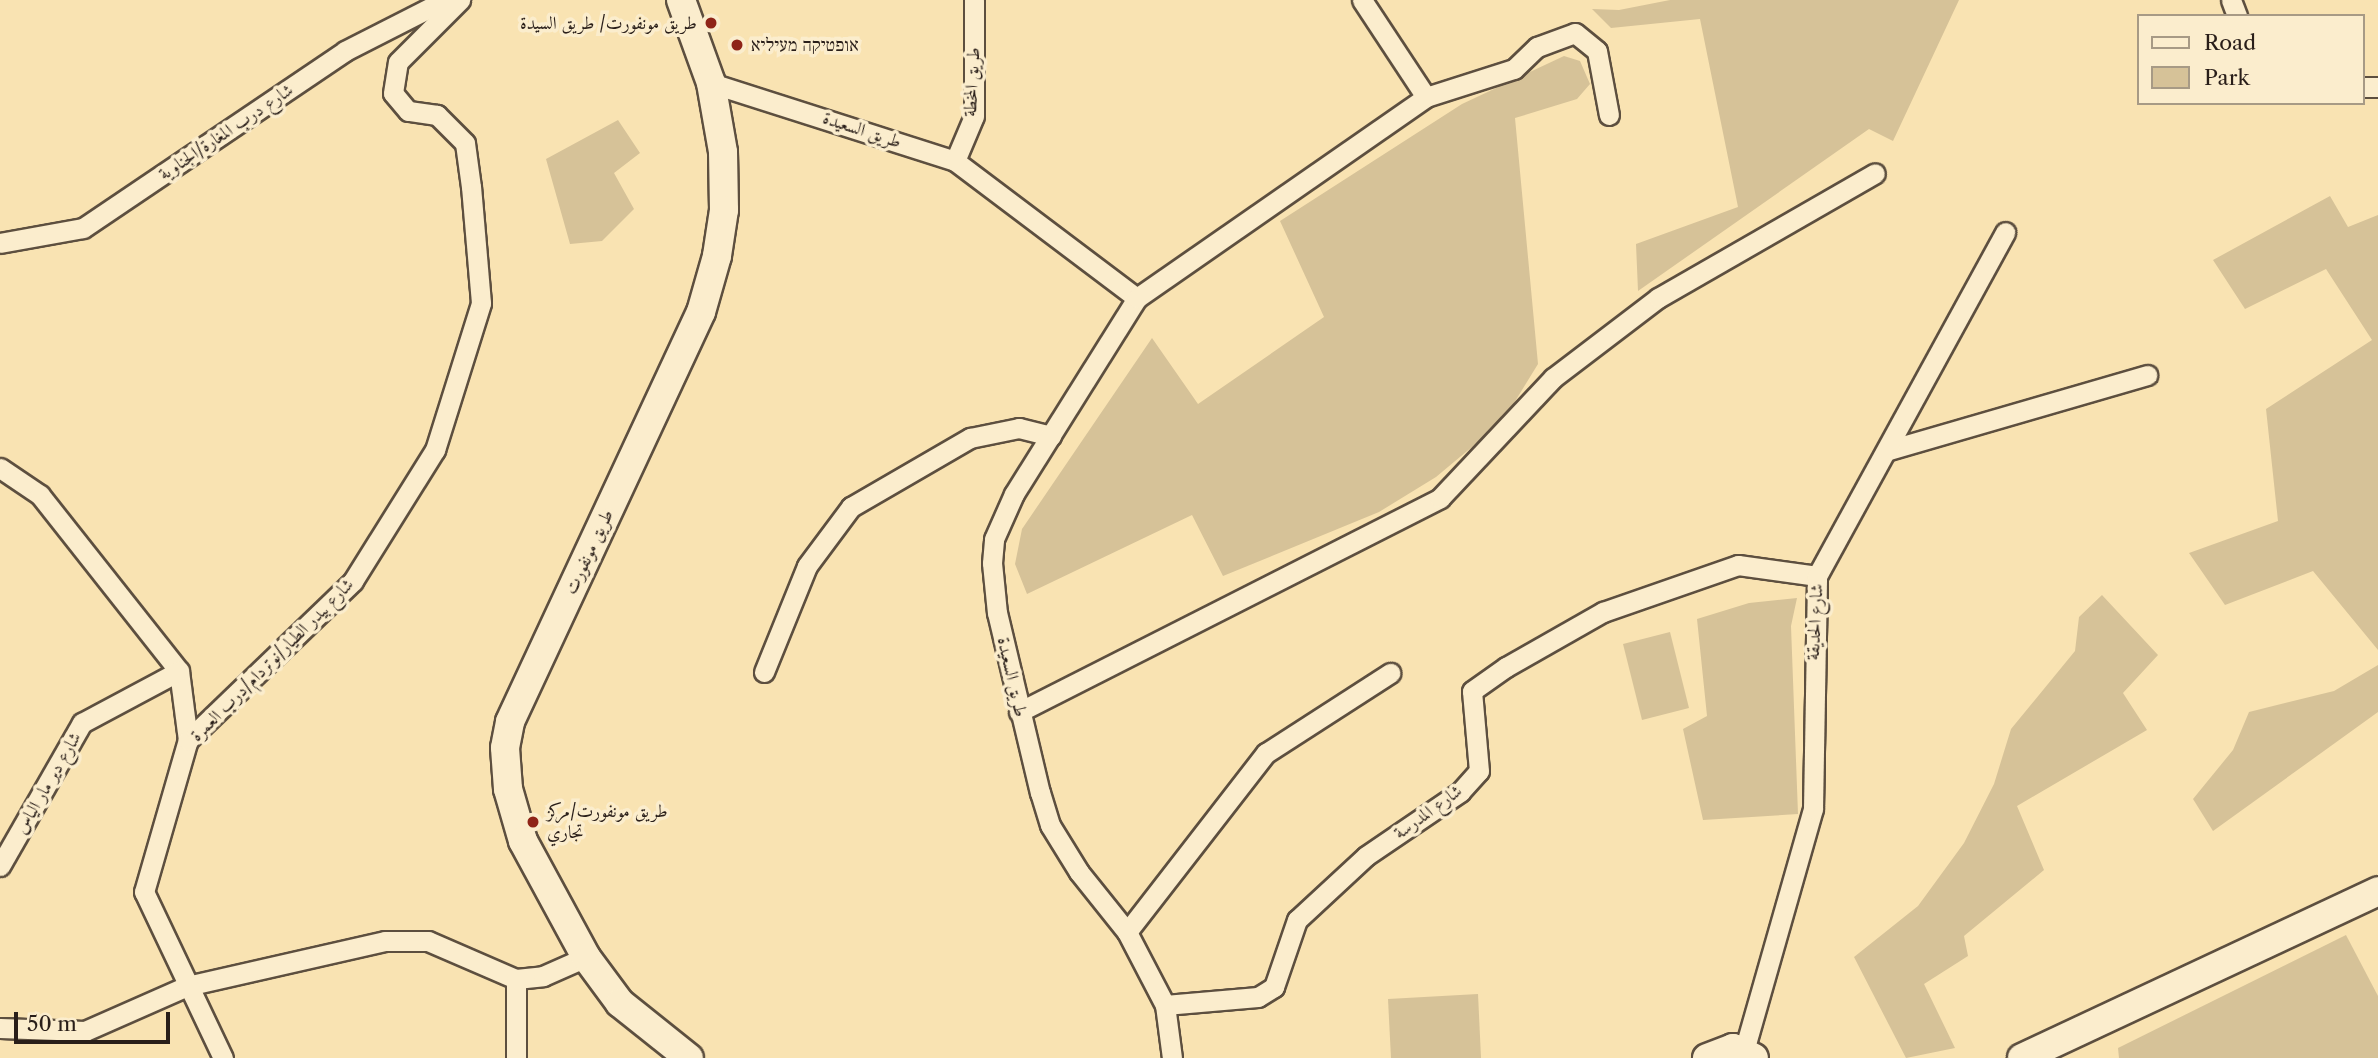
<!DOCTYPE html>
<meta charset="utf-8">
<style>
body{margin:0}
#map{position:relative;width:2378px;height:1058px;overflow:hidden;background:#f9e3b2;font-family:"Libre Caslon Text",Amiri,"Frank Ruhl Libre",serif}
div>[style]{position:absolute}
.green>*{inset:0;background:#d6c298}
.roads{filter:drop-shadow(2px 0 #5d4f3f) drop-shadow(-2px 0 #5d4f3f) drop-shadow(0 2px #5d4f3f) drop-shadow(0 -2px #5d4f3f)}
.street>*{height:19px;margin:-9.5px;padding:0 9.5px;transform-origin:9.5px;border-radius:9.5px;background:#fbedcd}
.secondary>*{height:28px;margin:-14px;padding:0 14px;transform-origin:14px;border-radius:14px;background:#fbedcd}
.dots>*{width:19px;height:19px;translate:-50% -50%;box-sizing:border-box;border:4px solid #fbedcd;border-radius:50%}
span{translate:-50% -50%;white-space:nowrap;text-align:center;line-height:1.15;-webkit-text-stroke:7px #fbedcd;paint-order:stroke}
.poi-label{font-size:18px;color:#291e19}
.right{translate:-100% -50%;text-align:right}
.left{translate:0 -50%;text-align:left}
.street-label{font-size:18px;color:#291e19}
.legend{position:absolute;left:2137px;top:14px;width:228px;height:91px;box-sizing:border-box;background:#fbedcd;border:2px solid #a79a85;margin:0;padding:9px 12px;list-style:none;font-size:21px;color:#291e19}
.legend li{display:flex;align-items:center;gap:14px;height:35px}
.legend b{width:35px;border:2px solid #a79a85}
.scale{position:absolute;left:14px;top:1012px;width:156px;height:32px;box-sizing:border-box;border:4px solid #291e19;border-top:0;padding-left:9px;font-size:21px;line-height:24px;white-space:nowrap;color:#291e19;-webkit-text-stroke:5px #fbedcd;paint-order:stroke}
</style>
<div id="map">
<div class="green">
<i style="clip-path:polygon(1670px 0,1959px 0,1893px 141px,1869px 129px,1638px 291px,1636px 244px,1738px 207px,1700px 19px,1611px 28px,1592px 9px,1619px 10px)"></i>
<i style="clip-path:polygon(1564px 56px,1580px 61px,1590px 84px,1577px 99px,1515px 118px,1538px 364px,1503px 421px,1436px 477px,1379px 512px,1223px 576px,1192px 515px,1027px 594px,1015px 564px,1022px 529px,1152px 338px,1198px 404px,1324px 317px,1280px 221px,1462px 104px)"></i>
<i style="clip-path:polygon(618px 120px,640px 153px,614px 173px,634px 209px,602px 241px,570px 244px,546px 159px)"></i>
<i style="clip-path:polygon(2330px 196px,2348px 227px,2378px 215px,2378px 650px,2313px 571px,2225px 605px,2189px 553px,2278px 521px,2266px 409px,2372px 340px,2326px 269px,2245px 309px,2213px 260px)"></i>
<i style="clip-path:polygon(2102px 595px,2158px 655px,2123px 693px,2147px 730px,2017px 806px,2044px 870px,1964px 936px,1968px 956px,1924px 984px,1955px 1048px,1906px 1058px,1854px 957px,1918px 906px,1964px 843px,1994px 784px,2011px 729px,2075px 651px,2079px 617px)"></i>
<i style="clip-path:polygon(1797px 598px,1791px 626px,1798px 814px,1703px 820px,1683px 729px,1707px 716px,1697px 619px,1749px 603px)"></i>
<i style="clip-path:polygon(1670px 632px,1689px 708px,1642px 720px,1623px 644px)"></i>
<i style="clip-path:polygon(2378px 665px,2378px 712px,2213px 831px,2193px 799px,2233px 750px,2249px 712px,2334px 691px)"></i>
<i style="clip-path:polygon(2346px 935px,2378px 996px,2378px 1058px,2119px 1058px,2118px 1048px)"></i>
<i style="clip-path:polygon(1478px 994px,1481px 1058px,1391px 1058px,1388px 999px)"></i>
</div>
<div class="roads">
<div class="street">
<i style="left:1362px;top:0;width:116px;rotate:56.6deg"></i>
<i style="left:2231px;top:0;width:17px;rotate:69deg"></i>
<i style="left:711px;top:83px;width:256px;rotate:17.7deg"></i>
<i style="left:955px;top:161px;width:228px;rotate:37deg"></i>
<i style="left:2362px;top:87px;width:16px"></i>
<i style="left:955px;top:161px;width:49px;rotate:-67.1deg"></i>
<i style="left:974px;top:116px;width:116px;rotate:-90deg"></i>
<i style="left:0;top:243px;width:84px;rotate:-10.2deg"></i>
<i style="left:83px;top:228px;width:316px;rotate:-34deg"></i>
<i style="left:345px;top:51px;width:112px;rotate:-27deg"></i>
<i style="left:1889px;top:450px;width:269px;rotate:-16.2deg"></i>
<i style="left:0;top:468px;width:48px;rotate:34deg"></i>
<i style="left:40px;top:495px;width:224px;rotate:51.7deg"></i>
<i style="left:179px;top:671px;width:70px;rotate:82.6deg"></i>
<i style="left:764px;top:672px;width:114px;rotate:-67.9deg"></i>
<i style="left:807px;top:566px;width:74px;rotate:-53.3deg"></i>
<i style="left:851px;top:507px;width:138px;rotate:-30.1deg"></i>
<i style="left:970px;top:438px;width:50px;rotate:-11.5deg"></i>
<i style="left:1019px;top:428px;width:33px;rotate:14deg"></i>
<i style="left:1019px;top:712px;width:472px;rotate:-26.9deg"></i>
<i style="left:1440px;top:498px;width:165px;rotate:-46.7deg"></i>
<i style="left:1553px;top:378px;width:132px;rotate:-37.3deg"></i>
<i style="left:1658px;top:298px;width:250px;rotate:-29.9deg"></i>
<i style="left:0;top:866px;width:165px;rotate:-60.2deg"></i>
<i style="left:82px;top:723px;width:110px;rotate:-28.2deg"></i>
<i style="left:1127px;top:932px;width:227px;rotate:-52.2deg"></i>
<i style="left:1266px;top:753px;width:148px;rotate:-32.8deg"></i>
<i style="left:1165px;top:1005px;width:93px;rotate:-4.9deg"></i>
<i style="left:1258px;top:997px;width:19px;rotate:-32deg"></i>
<i style="left:1274px;top:987px;width:71px;rotate:-71.1deg"></i>
<i style="left:1297px;top:920px;width:94px;rotate:-42.8deg"></i>
<i style="left:1366px;top:856px;width:114px;rotate:-34.2deg"></i>
<i style="left:1460px;top:792px;width:28px;rotate:-48deg"></i>
<i style="left:1479px;top:771px;width:80px;rotate:-95deg"></i>
<i style="left:1472px;top:691px;width:42px;rotate:-35.2deg"></i>
<i style="left:1506px;top:667px;width:112px;rotate:-29.6deg"></i>
<i style="left:1603px;top:612px;width:143px;rotate:-19.2deg"></i>
<i style="left:1738px;top:565px;width:80px;rotate:7.9deg"></i>
<i style="left:0;top:1028px;width:85px;rotate:2deg"></i>
<i style="left:85px;top:1031px;width:111px;rotate:-23.8deg"></i>
<i style="left:187px;top:986px;width:203px;rotate:-12.8deg"></i>
<i style="left:385px;top:941px;width:43px"></i>
<i style="left:428px;top:941px;width:96px;rotate:23.4deg"></i>
<i style="left:516px;top:979px;width:27px;rotate:-6deg"></i>
<i style="left:543px;top:976px;width:47px;rotate:-23.8deg"></i>
<i style="left:1744px;top:1051px;width:252px;rotate:-74.1deg"></i>
<i style="left:1813px;top:809px;width:233px;rotate:-89deg"></i>
<i style="left:1817px;top:576px;width:392px;rotate:-61.3deg"></i>
<i style="left:223px;top:1058px;width:184px;rotate:-115.4deg"></i>
<i style="left:144px;top:892px;width:158px;rotate:-73.9deg"></i>
<i style="left:188px;top:740px;width:229px;rotate:-43.9deg"></i>
<i style="left:353px;top:581px;width:155px;rotate:-58deg"></i>
<i style="left:435px;top:450px;width:154px;rotate:-72.6deg"></i>
<i style="left:481px;top:303px;width:116px;rotate:-94.9deg"></i>
<i style="left:471px;top:187px;width:44px;rotate:-97.8deg"></i>
<i style="left:465px;top:143px;width:40px;rotate:-135deg"></i>
<i style="left:437px;top:115px;width:29px;rotate:-172deg"></i>
<i style="left:408px;top:111px;width:23px;rotate:-130deg"></i>
<i style="left:393px;top:93px;width:31px;rotate:-81deg"></i>
<i style="left:398px;top:62px;width:88px;rotate:-45deg"></i>
<i style="left:516px;top:1058px;width:79px;rotate:-90deg"></i>
<i style="left:1172px;top:1058px;width:53px;rotate:-97.5deg"></i>
<i style="left:1165px;top:1005px;width:82px;rotate:-117.5deg"></i>
<i style="left:1127px;top:932px;width:77px;rotate:-128.7deg"></i>
<i style="left:1079px;top:872px;width:55px;rotate:-121.7deg"></i>
<i style="left:1050px;top:825px;width:34px;rotate:-107deg"></i>
<i style="left:1040px;top:793px;width:185px;rotate:-103.4deg"></i>
<i style="left:997px;top:613px;width:50px;rotate:-95.7deg"></i>
<i style="left:992px;top:563px;width:24px;rotate:-85deg"></i>
<i style="left:994px;top:539px;width:49px;rotate:-66deg"></i>
<i style="left:1014px;top:494px;width:231px;rotate:-57.9deg"></i>
<i style="left:1137px;top:298px;width:352px;rotate:-34.8deg"></i>
<i style="left:1426px;top:97px;width:92px;rotate:-17.7deg"></i>
<i style="left:1514px;top:69px;width:32px;rotate:-44deg"></i>
<i style="left:1537px;top:47px;width:40px;rotate:-20.2deg"></i>
<i style="left:1575px;top:33px;width:28px;rotate:39deg"></i>
<i style="left:1597px;top:51px;width:65px;rotate:79.4deg"></i>
</div>
<div class="secondary">
<i style="left:681px;top:0;width:88px;rotate:70.1deg"></i>
<i style="left:711px;top:83px;width:70px;rotate:80.1deg"></i>
<i style="left:723px;top:152px;width:58px;rotate:89deg"></i>
<i style="left:724px;top:210px;width:47px;rotate:98.7deg"></i>
<i style="left:717px;top:256px;width:58px;rotate:105.9deg"></i>
<i style="left:701px;top:312px;width:452px;rotate:115deg"></i>
<i style="left:510px;top:722px;width:26px;rotate:101deg"></i>
<i style="left:505px;top:748px;width:41px;rotate:85.8deg"></i>
<i style="left:508px;top:789px;width:54px;rotate:73.9deg"></i>
<i style="left:523px;top:841px;width:132px;rotate:61.5deg"></i>
<i style="left:586px;top:957px;width:57px;rotate:53.5deg"></i>
<i style="left:620px;top:1003px;width:88px;rotate:38.6deg"></i>
<i style="left:1707px;top:1058px;width:28px;rotate:-21deg"></i>
<i style="left:1733px;top:1048px;width:23px;rotate:25deg"></i>
<i style="left:2022px;top:1058px;width:393px;rotate:-25.1deg"></i>
</div>
</div>
<div class="dots">
<i style="left:711px;top:23px;background:#8f2418"></i>
<i style="left:737px;top:45px;background:#8f2418"></i>
<i style="left:533px;top:822px;background:#8f2418"></i>
</div>
<div class="poi-label">
<span class="right" style="left:697px;top:23px">طريق مونفورت/ طريق السيدة</span>
<span class="left" style="left:751px;top:45px">אופטיקה מעיליא</span>
<span class="left" style="left:547px;top:822px">طريق مونفورت/مركز<br>تجاري</span>
</div>
<div class="street-label">
<span style="left:972px;top:82px;rotate:-87deg">طريق المخطة</span>
<span style="left:862px;top:130px;rotate:18deg">طريق السعيدة</span>
<span style="left:226px;top:132px;rotate:-34deg">شارع درب المغارة/الجناوية</span>
<span style="left:589px;top:552px;rotate:-65deg">طريق مونفورت</span>
<span style="left:1815px;top:622px;rotate:-87deg">شارع الحديقة</span>
<span style="left:272px;top:660px;rotate:-45deg">شارع بيدر الطيار/نوتردام/درب العمرة</span>
<span style="left:1012px;top:677px;rotate:77deg">طريق السعيدة</span>
<span style="left:48px;top:783px;rotate:-60deg">شارع دير مار الياس</span>
<span style="left:1428px;top:812px;rotate:-36deg">شارع المدرسة</span>
</div>
<ul class="legend">
<li><b style="height:9px;background:#fbedcd"></b>Road</li>
<li><b style="height:19px;background:#d6c298"></b>Park</li>
</ul>
<div class="scale">50 m</div>
</div>
